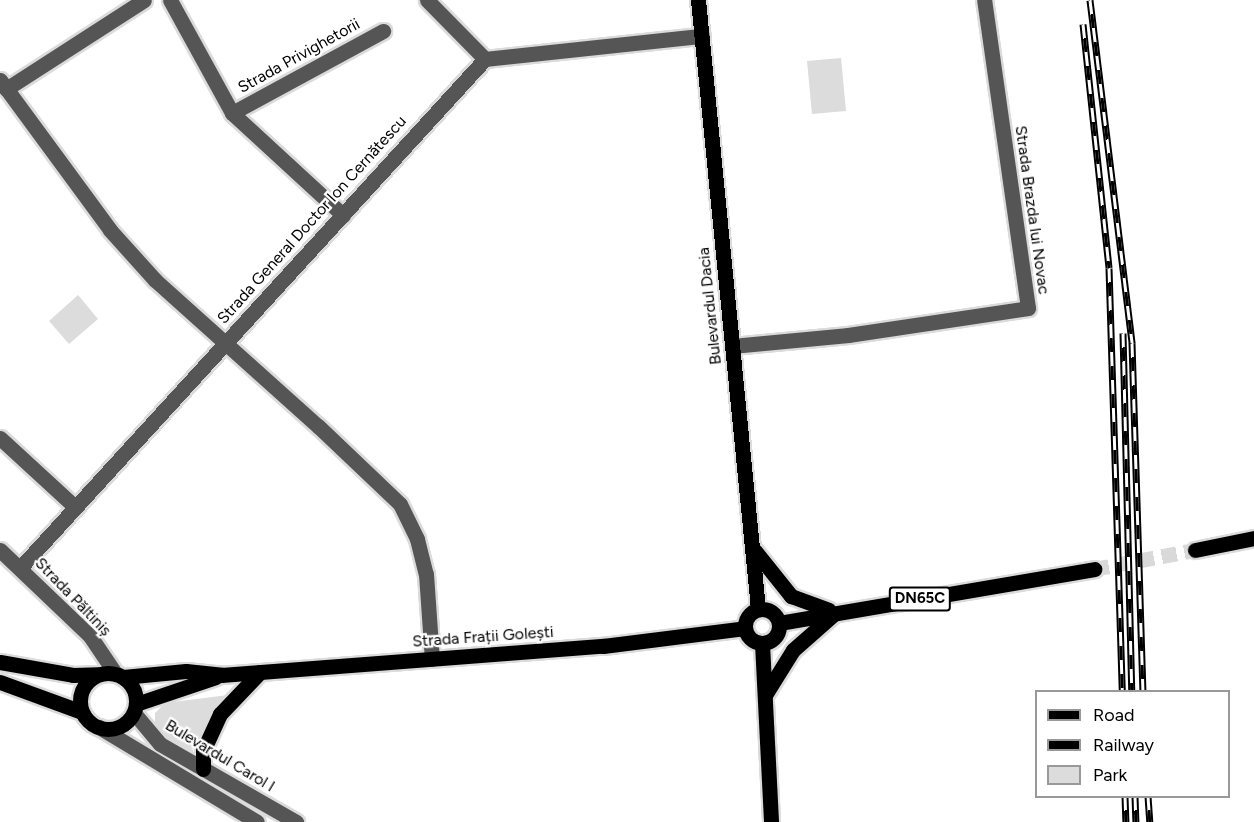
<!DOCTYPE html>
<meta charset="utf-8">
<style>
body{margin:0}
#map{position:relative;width:1254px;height:822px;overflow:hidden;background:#fff;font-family:Figtree,sans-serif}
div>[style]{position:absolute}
.green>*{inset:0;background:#dcdcdc}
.major-tunnel>*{height:15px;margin-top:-7.5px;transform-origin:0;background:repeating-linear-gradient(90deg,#d9d9d9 0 15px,transparent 0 23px)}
.roads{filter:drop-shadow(2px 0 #dbdbdb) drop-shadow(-2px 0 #dbdbdb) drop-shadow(0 2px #dbdbdb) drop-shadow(0 -2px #dbdbdb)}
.minor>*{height:15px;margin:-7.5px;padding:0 7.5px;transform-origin:7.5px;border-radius:7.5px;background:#555}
.major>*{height:15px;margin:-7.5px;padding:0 7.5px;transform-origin:7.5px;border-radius:7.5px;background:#000}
.major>.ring{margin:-7.5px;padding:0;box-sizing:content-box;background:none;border:15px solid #000;border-radius:50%}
.rail>*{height:7px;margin-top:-3.5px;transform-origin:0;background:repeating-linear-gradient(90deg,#fff 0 14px,#000 0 28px);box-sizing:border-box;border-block:2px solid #000}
span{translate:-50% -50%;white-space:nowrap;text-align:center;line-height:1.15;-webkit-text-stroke:4.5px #fff;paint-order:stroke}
.shield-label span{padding:2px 4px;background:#fff;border:2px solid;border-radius:4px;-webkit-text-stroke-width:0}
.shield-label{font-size:15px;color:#000;font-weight:700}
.street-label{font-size:16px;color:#000}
.legend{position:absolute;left:1035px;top:690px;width:195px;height:108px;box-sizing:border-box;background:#fff;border:2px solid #999;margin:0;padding:8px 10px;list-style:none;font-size:18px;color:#000}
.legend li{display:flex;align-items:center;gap:12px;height:30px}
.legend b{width:30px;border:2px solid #999}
</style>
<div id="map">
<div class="green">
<i style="clip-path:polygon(841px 58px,846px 111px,812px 114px,807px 61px)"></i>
<i style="clip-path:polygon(78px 295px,98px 319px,69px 344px,49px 321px)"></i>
<i style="clip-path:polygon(228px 695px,207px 722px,192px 753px,162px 736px,155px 727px,155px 713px,165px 703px)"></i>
</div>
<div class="major-tunnel">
<i style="left:1094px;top:569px;width:103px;rotate:-10.7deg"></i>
</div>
<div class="roads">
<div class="minor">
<i style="left:170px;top:0;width:129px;rotate:61.2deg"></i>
<i style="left:232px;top:113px;width:151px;rotate:42.6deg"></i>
<i style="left:427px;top:0;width:83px;rotate:45.5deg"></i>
<i style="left:0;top:80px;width:186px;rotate:53.7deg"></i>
<i style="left:110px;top:230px;width:67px;rotate:48deg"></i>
<i style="left:155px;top:280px;width:219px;rotate:41.9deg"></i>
<i style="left:318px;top:426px;width:113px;rotate:43.6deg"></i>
<i style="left:400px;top:504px;width:39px;rotate:64deg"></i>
<i style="left:417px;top:539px;width:36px;rotate:76deg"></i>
<i style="left:426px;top:574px;width:85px;rotate:86deg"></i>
<i style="left:6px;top:89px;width:164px;rotate:-32.8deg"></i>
<i style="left:232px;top:113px;width:172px;rotate:-28.5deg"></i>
<i style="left:732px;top:346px;width:117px;rotate:-5.4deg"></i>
<i style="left:848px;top:335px;width:182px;rotate:-8.5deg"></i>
<i style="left:1028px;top:308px;width:311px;rotate:-98.1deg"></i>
<i style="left:0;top:438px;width:102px;rotate:42.6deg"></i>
<i style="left:0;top:550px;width:124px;rotate:43.7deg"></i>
<i style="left:90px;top:636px;width:45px;rotate:56deg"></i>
<i style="left:20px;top:568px;width:689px;rotate:-47.59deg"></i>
<i style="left:485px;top:59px;width:218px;rotate:-6.1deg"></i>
<i style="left:134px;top:713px;width:40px;rotate:50deg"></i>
<i style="left:160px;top:744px;width:157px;rotate:29.8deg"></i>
<i style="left:99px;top:727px;width:184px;rotate:31deg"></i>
</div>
<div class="major">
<i style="left:698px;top:0;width:612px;rotate:84.37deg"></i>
<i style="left:1195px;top:550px;width:60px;rotate:-11.5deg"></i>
<i style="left:755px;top:551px;width:58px;rotate:51.3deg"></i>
<i style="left:791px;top:596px;width:40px;rotate:20.2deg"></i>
<i class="ring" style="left:745px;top:609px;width:19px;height:19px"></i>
<i style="left:779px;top:623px;width:320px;rotate:-9.7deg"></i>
<i style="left:762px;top:643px;width:179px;rotate:87.1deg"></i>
<i style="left:0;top:662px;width:74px;rotate:10.1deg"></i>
<i style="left:73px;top:675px;width:25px;rotate:-2deg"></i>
<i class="ring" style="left:80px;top:673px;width:41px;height:41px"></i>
<i style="left:123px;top:677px;width:63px;rotate:-5.4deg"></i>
<i style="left:186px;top:671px;width:36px;rotate:6deg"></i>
<i style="left:222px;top:675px;width:382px;rotate:-4.4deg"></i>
<i style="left:603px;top:646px;width:143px;rotate:-7.2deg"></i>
<i style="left:0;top:682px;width:87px;rotate:20.1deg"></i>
<i style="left:765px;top:695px;width:53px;rotate:-58.1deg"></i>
<i style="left:793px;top:650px;width:55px;rotate:-41.3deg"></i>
<i style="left:136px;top:704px;width:84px;rotate:-18.6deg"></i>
<i style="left:203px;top:769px;width:18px;rotate:-90deg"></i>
<i style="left:203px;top:751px;width:41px;rotate:-65.3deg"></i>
<i style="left:220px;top:714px;width:58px;rotate:-46.4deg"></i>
</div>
</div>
<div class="rail">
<i style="left:1090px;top:0;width:346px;rotate:83deg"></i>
<i style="left:1132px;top:343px;width:349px;rotate:88.2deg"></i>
<i style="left:1083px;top:24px;width:245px;rotate:83.9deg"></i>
<i style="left:1109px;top:268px;width:424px;rotate:88.2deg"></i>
<i style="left:1123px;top:333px;width:359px;rotate:88.6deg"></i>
<i style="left:1125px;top:796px;width:26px;rotate:88deg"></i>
<i style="left:1135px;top:796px;width:26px;rotate:88deg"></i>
<i style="left:1148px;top:796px;width:26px;rotate:86deg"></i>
</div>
<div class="shield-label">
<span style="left:920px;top:599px">DN65C</span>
</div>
<div class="street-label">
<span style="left:299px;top:56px;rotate:-29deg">Strada Privighetorii</span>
<span style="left:1032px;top:210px;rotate:82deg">Strada Brazda lui Novac</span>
<span style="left:312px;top:220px;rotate:-48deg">Strada General Doctor Ion Cernătescu</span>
<span style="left:710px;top:306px;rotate:-96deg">Bulevardul Dacia</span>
<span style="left:73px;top:597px;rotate:46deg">Strada Păltiniș</span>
<span style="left:483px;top:637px;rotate:-4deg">Strada Frații Golești</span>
<span style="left:220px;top:756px;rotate:31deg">Bulevardul Carol I</span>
</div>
<ul class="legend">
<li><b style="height:8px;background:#000"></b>Road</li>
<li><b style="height:8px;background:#000"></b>Railway</li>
<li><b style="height:16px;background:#dcdcdc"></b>Park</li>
</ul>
</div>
